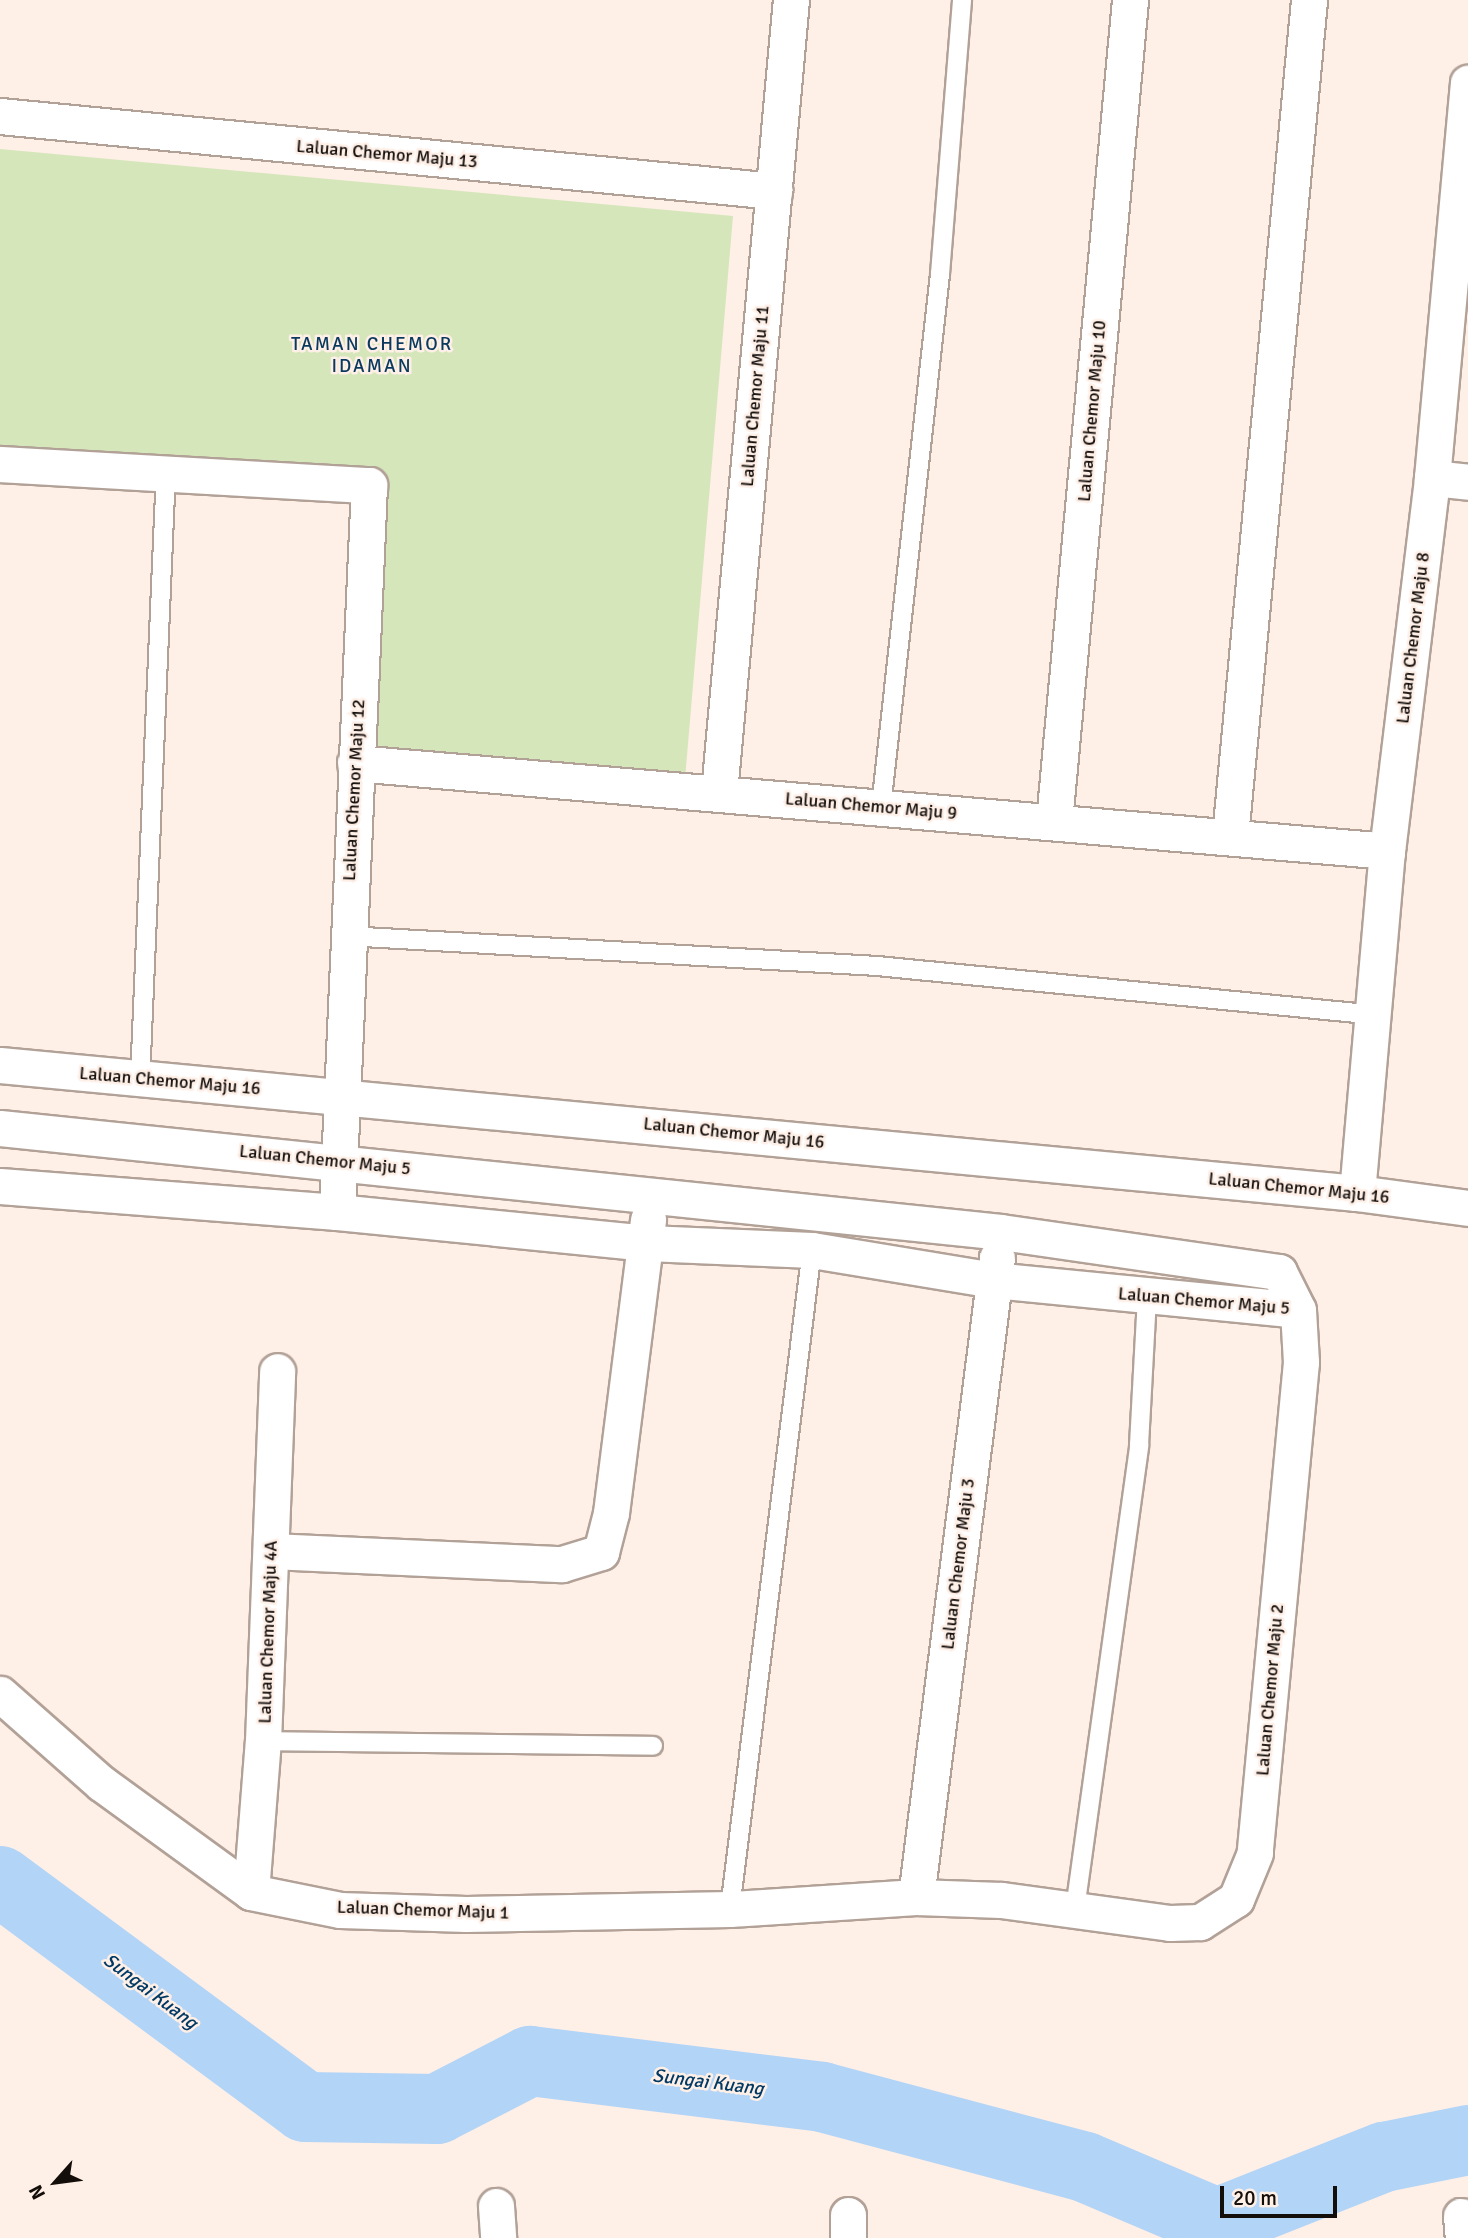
<!DOCTYPE html>
<style>
body{margin:0}
#map{position:relative;width:1468px;height:2238px;overflow:hidden;background:#feefe7;font-family:Signika,sans-serif}
div>[style]{position:absolute}
.green>*{inset:0;background:#d5e6ba}
.river>*{height:70px;margin:-35px;padding:0 35px;transform-origin:35px;border-radius:35px;background:#b1d4f7}
.roads{filter:drop-shadow(2px 0 #b2a197) drop-shadow(-2px 0 #b2a197) drop-shadow(0 2px #b2a197) drop-shadow(0 -2px #b2a197)}
.service>*{height:18px;margin:-9px;padding:0 9px;transform-origin:9px;border-radius:9px;background:#fff}
.minor>*{height:35px;margin:-17.5px;padding:0 17.5px;transform-origin:17.5px;border-radius:17.5px;background:#fff}
span{translate:-50% -50%;white-space:nowrap;text-align:center;line-height:1.15;-webkit-text-stroke:5px #feefe7;paint-order:stroke}
.street-label{font-size:18px;color:#140e0b}
.neighbourhood-label{font-size:19px;color:#09395d;letter-spacing:2px}
.water-label{font-size:19px;color:#003964;font-style:italic}
.north{position:absolute;left:21px;top:2147px;width:70px;height:70px;-webkit-text-stroke:5px #feefe7;paint-order:stroke;rotate:242deg;font-size:19px;font-weight:700;line-height:28px;text-align:center;color:#140e0b}
.north::after{content:'';display:block;margin:auto;width:24px;height:32px;background:#140e0b;clip-path:polygon(50% 0,100% 100%,50% 72%,0 100%)}
.scale{position:absolute;left:1220px;top:2186px;width:117px;height:32px;box-sizing:border-box;border:4px solid #140e0b;border-top:0;padding-left:9px;font-size:21px;line-height:24px;white-space:nowrap;color:#140e0b;-webkit-text-stroke:5px #feefe7;paint-order:stroke}
</style>
<div id="map">
<div class="green">
<i style="clip-path:polygon(0 149px,733px 216px,685px 779px,375px 747px,387px 480px,0 453px)"></i>
</div>
<div class="river">
<i style="left:0;top:1881px;width:380px;rotate:36.5deg"></i>
<i style="left:305px;top:2107px;width:132px;rotate:0.9deg"></i>
<i style="left:437px;top:2109px;width:105px;rotate:-27.3deg"></i>
<i style="left:530px;top:2061px;width:294px;rotate:7deg"></i>
<i style="left:822px;top:2097px;width:272px;rotate:14.9deg"></i>
<i style="left:1085px;top:2167px;width:143px;rotate:23deg"></i>
<i style="left:1217px;top:2223px;width:180px;rotate:-21.6deg"></i>
<i style="left:1384px;top:2157px;width:86px;rotate:-11.4deg"></i>
</div>
<div class="roads">
<div class="service">
<i style="left:881px;top:807px;width:536px;rotate:-83.68deg"></i>
<i style="left:940px;top:274px;width:275px;rotate:-85.4deg"></i>
<i style="left:346px;top:936px;width:532px;rotate:3.23deg"></i>
<i style="left:877px;top:966px;width:499px;rotate:5.6deg"></i>
<i style="left:140px;top:1080px;width:611px;rotate:-87.56deg"></i>
<i style="left:263px;top:1741px;width:390px;rotate:0.7deg"></i>
<i style="left:730px;top:1909px;width:664px;rotate:-82.91deg"></i>
<i style="left:1075px;top:1909px;width:468px;rotate:-82.1deg"></i>
<i style="left:1139px;top:1445px;width:148px;rotate:-86.9deg"></i>
</div>
<div class="minor">
<i style="left:0;top:116px;width:778px;rotate:5.53deg"></i>
<i style="left:0;top:464px;width:370px;rotate:3.3deg"></i>
<i style="left:369px;top:485px;width:728px;rotate:92.52deg"></i>
<i style="left:1432px;top:478px;width:36px;rotate:6deg"></i>
<i style="left:355px;top:763px;width:1036px;rotate:4.87deg"></i>
<i style="left:719px;top:792px;width:795px;rotate:-84.81deg"></i>
<i style="left:1054px;top:821px;width:825px;rotate:-84.71deg"></i>
<i style="left:1230px;top:836px;width:840px;rotate:-84.6deg"></i>
<i style="left:0;top:1065px;width:1363px;rotate:5.39deg"></i>
<i style="left:1357px;top:1193px;width:112px;rotate:7.7deg"></i>
<i style="left:0;top:1128px;width:1006px;rotate:5.93deg"></i>
<i style="left:1001px;top:1232px;width:281px;rotate:8.2deg"></i>
<i style="left:1279px;top:1272px;width:42px;rotate:63.4deg"></i>
<i style="left:1298px;top:1310px;width:52px;rotate:86.7deg"></i>
<i style="left:1301px;top:1362px;width:493px;rotate:95.4deg"></i>
<i style="left:1255px;top:1853px;width:50px;rotate:112.4deg"></i>
<i style="left:1236px;top:1899px;width:43px;rotate:147.4deg"></i>
<i style="left:1200px;top:1922px;width:30px;rotate:178deg"></i>
<i style="left:1170px;top:1923px;width:171px;rotate:-172.2deg"></i>
<i style="left:1001px;top:1900px;width:85px;rotate:-178deg"></i>
<i style="left:916px;top:1897px;width:186px;rotate:176.3deg"></i>
<i style="left:730px;top:1909px;width:264px;rotate:178.9deg"></i>
<i style="left:466px;top:1914px;width:126px;rotate:-178.2deg"></i>
<i style="left:340px;top:1910px;width:91px;rotate:-168.6deg"></i>
<i style="left:251px;top:1892px;width:185px;rotate:-144deg"></i>
<i style="left:101px;top:1783px;width:135px;rotate:-138.6deg"></i>
<i style="left:0;top:1186px;width:338px;rotate:4.4deg"></i>
<i style="left:337px;top:1212px;width:312px;rotate:5.7deg"></i>
<i style="left:647px;top:1243px;width:165px;rotate:2.4deg"></i>
<i style="left:812px;top:1250px;width:184px;rotate:9.4deg"></i>
<i style="left:994px;top:1280px;width:305px;rotate:5.6deg"></i>
<i style="left:1357px;top:1193px;width:343px;rotate:-85deg"></i>
<i style="left:1387px;top:851px;width:376px;rotate:-83.1deg"></i>
<i style="left:1432px;top:478px;width:397px;rotate:-84.8deg"></i>
<i style="left:271px;top:1551px;width:291px;rotate:2.6deg"></i>
<i style="left:562px;top:1564px;width:41px;rotate:-17.1deg"></i>
<i style="left:601px;top:1552px;width:40px;rotate:-75.6deg"></i>
<i style="left:611px;top:1513px;width:296px;rotate:-82.8deg"></i>
<i style="left:251px;top:1892px;width:151px;rotate:-85.5deg"></i>
<i style="left:263px;top:1741px;width:370px;rotate:-87.8deg"></i>
<i style="left:916px;top:1897px;width:644px;rotate:-82.78deg"></i>
<i style="left:496px;top:2206px;width:32px;rotate:86deg"></i>
<i style="left:848px;top:2215px;width:23px;rotate:90deg"></i>
<i style="left:1461px;top:2216px;width:22px;rotate:85deg"></i>
</div>
</div>
<div class="street-label">
<span style="left:387px;top:154px;rotate:5deg">Laluan Chemor Maju 13</span>
<span style="left:755px;top:396px;rotate:-85deg">Laluan Chemor Maju 11</span>
<span style="left:1092px;top:411px;rotate:-85deg">Laluan Chemor Maju 10</span>
<span style="left:1413px;top:638px;rotate:-83deg">Laluan Chemor Maju 8</span>
<span style="left:354px;top:790px;rotate:-87deg">Laluan Chemor Maju 12</span>
<span style="left:871px;top:806px;rotate:5deg">Laluan Chemor Maju 9</span>
<span style="left:170px;top:1081px;rotate:5deg">Laluan Chemor Maju 16</span>
<span style="left:734px;top:1133px;rotate:6deg">Laluan Chemor Maju 16</span>
<span style="left:325px;top:1160px;rotate:6deg">Laluan Chemor Maju 5</span>
<span style="left:1299px;top:1188px;rotate:6deg">Laluan Chemor Maju 16</span>
<span style="left:1204px;top:1301px;rotate:5deg">Laluan Chemor Maju 5</span>
<span style="left:958px;top:1564px;rotate:-83deg">Laluan Chemor Maju 3</span>
<span style="left:268px;top:1632px;rotate:-88deg">Laluan Chemor Maju 4A</span>
<span style="left:1270px;top:1690px;rotate:-85deg">Laluan Chemor Maju 2</span>
<span style="left:423px;top:1910px;rotate:2deg">Laluan Chemor Maju 1</span>
</div>
<div class="neighbourhood-label">
<span style="left:372px;top:356px">TAMAN CHEMOR<br>IDAMAN</span>
</div>
<div class="water-label">
<span style="left:150px;top:1992px;rotate:37deg">Sungai Kuang</span>
<span style="left:708px;top:2083px;rotate:7deg">Sungai Kuang</span>
</div>
<div class="north">N</div>
<div class="scale">20 m</div>
</div>
